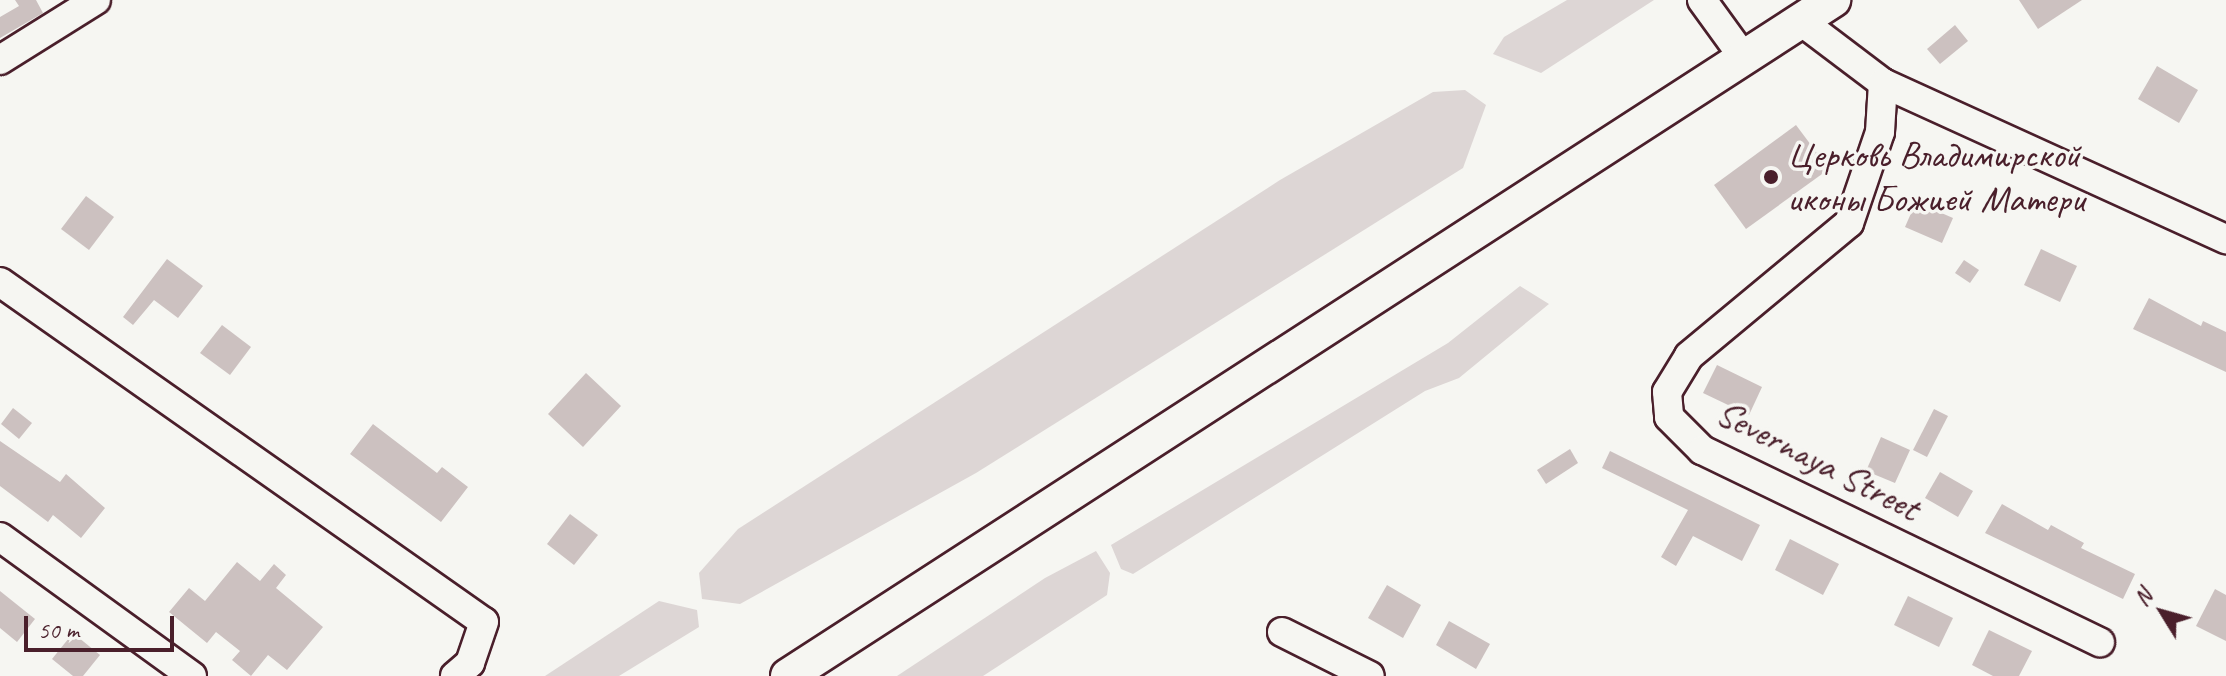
<!DOCTYPE html>
<meta charset="utf-8">
<style>
body{margin:0}
#map{position:relative;width:2226px;height:676px;overflow:hidden;background:#f6f6f2;font-family:Caveat,sans-serif}
div>[style]{position:absolute}
.green>*{inset:0;background:#ddd6d5}
.building>*{inset:0;background:#ccc1c0}
.roads{filter:drop-shadow(2px 0 #4a1f2b) drop-shadow(-2px 0 #4a1f2b) drop-shadow(0 2px #4a1f2b) drop-shadow(0 -2px #4a1f2b)}
.minor>*{height:28px;margin:-14px;padding:0 14px;transform-origin:14px;border-radius:14px;background:#f6f6f2}
.major>*{height:34px;margin:-17px;padding:0 17px;transform-origin:17px;border-radius:17px;background:#f6f6f2}
.dots>*{width:22px;height:22px;translate:-50% -50%;box-sizing:border-box;border:4px solid #f6f6f2;border-radius:50%}
span{translate:-50% -50%;white-space:nowrap;text-align:center;line-height:1.15;-webkit-text-stroke:7px #f6f6f2;paint-order:stroke}
.poi-label{font-size:38px;color:#4a1f2b}
.left{translate:0 -50%;text-align:left}
.street-label{font-size:38px;color:#4a1f2b}
.north{position:absolute;left:2122px;top:572px;width:80px;height:80px;-webkit-text-stroke:6px #f6f6f2;paint-order:stroke;rotate:307deg;font-size:22px;font-weight:700;line-height:32px;text-align:center;color:#4a1f2b}
.north::after{content:'';display:block;margin:auto;width:28px;height:36px;background:#4a1f2b;clip-path:polygon(50% 0,100% 100%,50% 72%,0 100%)}
.scale{position:absolute;left:24px;top:616px;width:150px;height:36px;box-sizing:border-box;border:4px solid #4a1f2b;border-top:0;padding-left:10px;font-size:24px;line-height:28px;white-space:nowrap;color:#4a1f2b;-webkit-text-stroke:6px #f6f6f2;paint-order:stroke}
</style>
<div id="map">
<div class="green">
<i style="clip-path:polygon(1567px 0,1654px 0,1541px 73px,1493px 54px,1504px 37px)"></i>
<i style="clip-path:polygon(1465px 90px,1486px 105px,1463px 168px,976px 473px,740px 604px,702px 599px,699px 573px,738px 529px,1280px 180px,1433px 92px)"></i>
<i style="clip-path:polygon(1520px 286px,1549px 304px,1459px 378px,1425px 391px,1133px 574px,1121px 569px,1111px 545px,1448px 343px)"></i>
<i style="clip-path:polygon(1096px 551px,1110px 573px,1107px 595px,983px 676px,897px 676px,1045px 578px)"></i>
<i style="clip-path:polygon(659px 601px,697px 610px,699px 627px,619px 676px,545px 676px)"></i>
</div>
<div class="building">
<i style="clip-path:polygon(15px 0,36px 0,43px 13px,0 38px,0 17px,19px 6px)"></i>
<i style="clip-path:polygon(2019px 0,2082px 0,2038px 29px)"></i>
<i style="clip-path:polygon(1955px 25px,1968px 41px,1940px 64px,1927px 49px)"></i>
<i style="clip-path:polygon(2157px 66px,2198px 90px,2179px 123px,2138px 99px)"></i>
<i style="clip-path:polygon(1796px 125px,1829px 169px,1746px 229px,1714px 185px)"></i>
<i style="clip-path:polygon(86px 196px,114px 217px,89px 250px,61px 229px)"></i>
<i style="clip-path:polygon(1916px 202px,1953px 218px,1942px 243px,1905px 227px)"></i>
<i style="clip-path:polygon(2041px 249px,2077px 266px,2060px 302px,2024px 285px)"></i>
<i style="clip-path:polygon(167px 259px,203px 286px,178px 318px,154px 300px,133px 325px,123px 317px)"></i>
<i style="clip-path:polygon(1964px 260px,1979px 270px,1970px 283px,1955px 273px)"></i>
<i style="clip-path:polygon(2149px 298px,2201px 326px,2203px 321px,2226px 332px,2226px 372px,2133px 329px)"></i>
<i style="clip-path:polygon(222px 325px,251px 347px,230px 375px,200px 353px)"></i>
<i style="clip-path:polygon(1717px 365px,1762px 387px,1749px 415px,1703px 393px)"></i>
<i style="clip-path:polygon(586px 373px,621px 406px,583px 447px,548px 414px)"></i>
<i style="clip-path:polygon(13px 408px,32px 423px,19px 439px,1px 424px)"></i>
<i style="clip-path:polygon(1934px 409px,1948px 416px,1927px 457px,1913px 450px)"></i>
<i style="clip-path:polygon(373px 424px,437px 473px,442px 467px,468px 487px,441px 522px,350px 454px)"></i>
<i style="clip-path:polygon(1881px 437px,1910px 450px,1895px 483px,1866px 471px)"></i>
<i style="clip-path:polygon(0 441px,60px 482px,66px 474px,105px 508px,81px 538px,53px 515px,48px 522px,0 486px)"></i>
<i style="clip-path:polygon(1570px 449px,1578px 463px,1546px 484px,1537px 470px)"></i>
<i style="clip-path:polygon(1610px 451px,1760px 525px,1742px 561px,1693px 536px,1676px 566px,1661px 557px,1688px 510px,1602px 468px)"></i>
<i style="clip-path:polygon(1940px 472px,1973px 491px,1958px 517px,1925px 498px)"></i>
<i style="clip-path:polygon(2002px 504px,2048px 530px,2051px 525px,2084px 543px,2081px 548px,2135px 574px,2123px 599px,1985px 533px)"></i>
<i style="clip-path:polygon(570px 514px,598px 535px,574px 565px,547px 544px)"></i>
<i style="clip-path:polygon(1790px 539px,1839px 564px,1823px 595px,1775px 570px)"></i>
<i style="clip-path:polygon(237px 562px,260px 581px,274px 564px,286px 575px,276px 588px,323px 627px,287px 670px,268px 655px,251px 676px,232px 660px,240px 651px,216px 632px,207px 643px,169px 612px,189px 588px,205px 601px)"></i>
<i style="clip-path:polygon(1387px 585px,1421px 605px,1403px 638px,1368px 618px)"></i>
<i style="clip-path:polygon(2215px 589px,2226px 595px,2226px 641px,2196px 626px)"></i>
<i style="clip-path:polygon(0 591px,35px 619px,17px 642px,0 628px)"></i>
<i style="clip-path:polygon(1908px 596px,1953px 618px,1939px 647px,1894px 625px)"></i>
<i style="clip-path:polygon(1449px 621px,1490px 644px,1476px 669px,1436px 645px)"></i>
<i style="clip-path:polygon(1989px 630px,2032px 651px,2019px 676px,1993px 676px,1972px 665px)"></i>
<i style="clip-path:polygon(73px 633px,100px 655px,83px 676px,73px 676px,52px 659px)"></i>
</div>
<div class="roads">
<div class="minor">
<i style="left:1702px;top:0;width:72px;rotate:54.1deg"></i>
<i style="left:1801px;top:21px;width:103px;rotate:37.1deg"></i>
<i style="left:1883px;top:83px;width:377px;rotate:24.5deg"></i>
<i style="left:0;top:60px;width:113px;rotate:-32deg"></i>
<i style="left:1883px;top:83px;width:49px;rotate:93.5deg"></i>
<i style="left:1880px;top:132px;width:96px;rotate:108.8deg"></i>
<i style="left:1849px;top:223px;width:208px;rotate:140.3deg"></i>
<i style="left:1689px;top:356px;width:42px;rotate:121.4deg"></i>
<i style="left:1667px;top:392px;width:25px;rotate:85deg"></i>
<i style="left:1669px;top:417px;width:47px;rotate:45deg"></i>
<i style="left:1702px;top:450px;width:442px;rotate:25.8deg"></i>
<i style="left:0;top:282px;width:591px;rotate:35.09deg"></i>
<i style="left:484px;top:622px;width:43px;rotate:108.9deg"></i>
<i style="left:470px;top:663px;width:20px;rotate:139deg"></i>
<i style="left:0;top:537px;width:237px;rotate:35.9deg"></i>
<i style="left:1282px;top:632px;width:98px;rotate:26.6deg"></i>
</div>
<div class="major">
<i style="left:788px;top:676px;width:1245px;rotate:-32.9deg"></i>
</div>
</div>
<div class="dots">
<i style="left:1771px;top:177px;background:#4a1f2b"></i>
</div>
<div class="poi-label">
<span class="left" style="left:1787px;top:177px">Церковь Владимирской<br>иконы Божией Матери</span>
</div>
<div class="street-label">
<span style="left:1818px;top:460px;rotate:27deg">Severnaya Street</span>
</div>
<div class="north">N</div>
<div class="scale">50 m</div>
</div>
